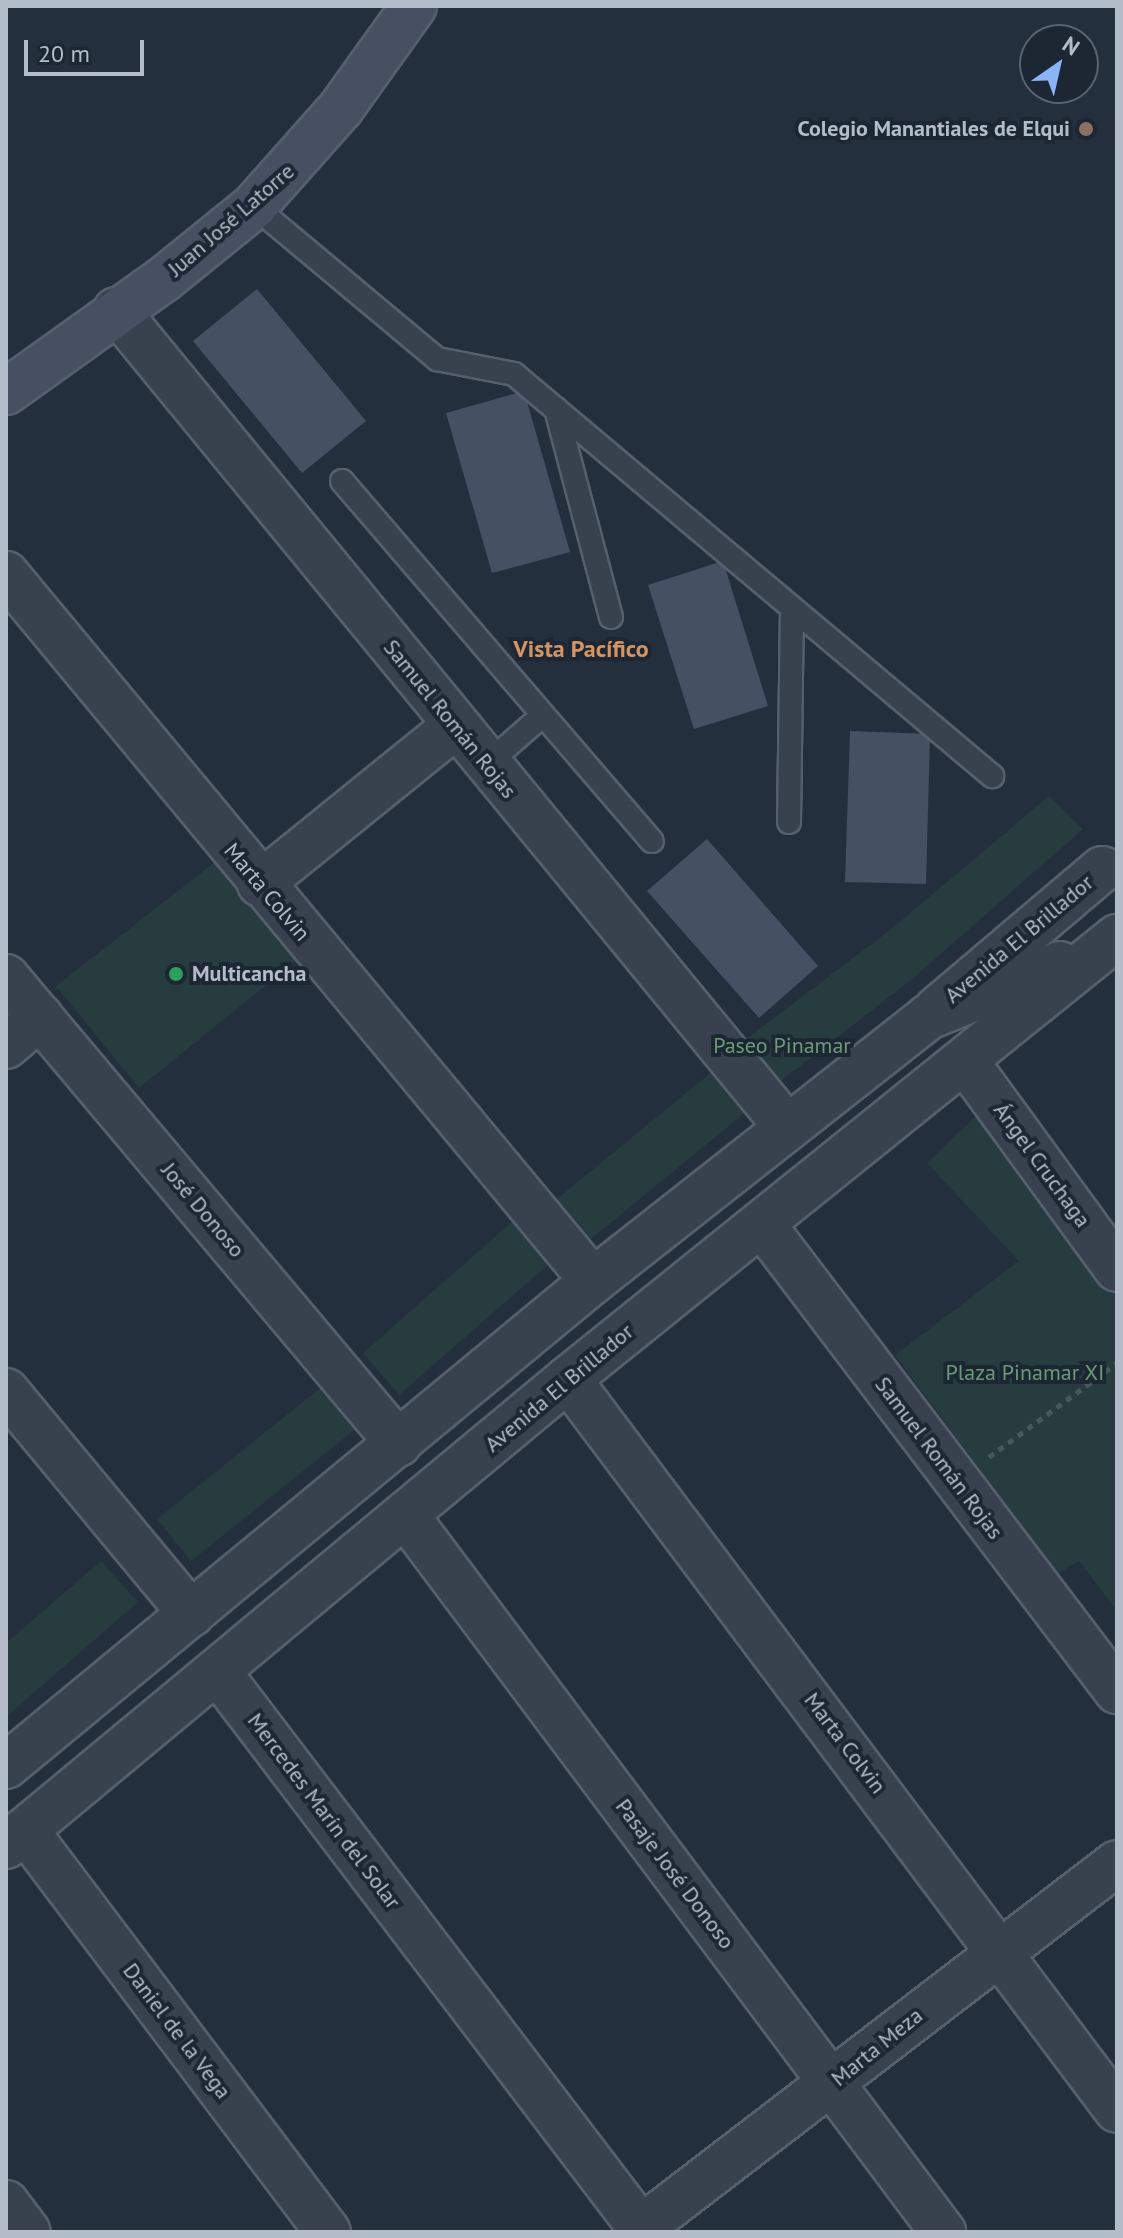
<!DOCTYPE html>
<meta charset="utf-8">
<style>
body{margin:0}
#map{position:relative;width:1123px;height:2238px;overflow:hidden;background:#242f3e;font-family:"PT Sans",sans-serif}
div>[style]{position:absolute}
.green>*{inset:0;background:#263c3f}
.building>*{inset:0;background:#455162}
.path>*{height:5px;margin-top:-2.5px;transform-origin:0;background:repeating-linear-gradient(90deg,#44595c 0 6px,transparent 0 12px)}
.roads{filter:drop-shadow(2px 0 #565f6c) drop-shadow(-2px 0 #565f6c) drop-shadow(0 2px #565f6c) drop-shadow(0 -2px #565f6c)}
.service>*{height:22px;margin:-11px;padding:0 11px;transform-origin:11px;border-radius:11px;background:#38414e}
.minor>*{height:44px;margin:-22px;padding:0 22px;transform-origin:22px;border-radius:22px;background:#38414e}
.tertiary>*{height:44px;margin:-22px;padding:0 22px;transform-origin:22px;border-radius:22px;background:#38414e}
.secondary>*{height:44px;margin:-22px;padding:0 22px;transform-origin:22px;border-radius:22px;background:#465061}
.dots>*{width:22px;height:22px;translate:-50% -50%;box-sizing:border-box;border:4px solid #1d2633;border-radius:50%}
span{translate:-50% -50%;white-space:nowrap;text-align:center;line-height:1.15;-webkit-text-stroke:8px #1d2633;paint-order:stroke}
.poi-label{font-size:22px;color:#b4bcc9;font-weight:700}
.right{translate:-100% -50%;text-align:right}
.left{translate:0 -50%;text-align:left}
.street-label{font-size:22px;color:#b4bcc9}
.park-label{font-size:22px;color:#6b9a76}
.neighbourhood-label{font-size:24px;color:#d59563;font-weight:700}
.frame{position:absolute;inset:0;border:8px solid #b4bcc9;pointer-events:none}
.north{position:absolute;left:1019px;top:24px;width:80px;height:80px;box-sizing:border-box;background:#1d2633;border:2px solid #59626f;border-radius:50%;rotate:34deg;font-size:22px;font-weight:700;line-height:32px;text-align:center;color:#b4bcc9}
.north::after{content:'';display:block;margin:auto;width:28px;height:36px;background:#8ab4f8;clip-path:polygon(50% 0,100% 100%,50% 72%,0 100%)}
.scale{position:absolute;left:24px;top:40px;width:120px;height:36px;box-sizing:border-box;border:4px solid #b4bcc9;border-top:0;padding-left:10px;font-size:24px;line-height:28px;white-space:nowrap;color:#b4bcc9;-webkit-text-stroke:6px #1d2633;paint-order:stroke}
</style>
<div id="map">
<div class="green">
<i style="clip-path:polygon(1049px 796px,1083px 829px,911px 980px,773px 1087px,737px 1046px,890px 930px)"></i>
<i style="clip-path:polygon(215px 862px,296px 961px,139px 1088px,56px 986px)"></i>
<i style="clip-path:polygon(719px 1066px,752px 1107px,586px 1243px,552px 1203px)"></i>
<i style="clip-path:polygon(978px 1114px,1117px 1297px,1117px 1611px,1079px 1561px,1057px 1574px,895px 1355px,1019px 1261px,927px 1163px)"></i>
<i style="clip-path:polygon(513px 1221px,550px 1263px,399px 1395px,363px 1353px)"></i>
<i style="clip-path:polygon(333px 1378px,367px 1420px,191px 1561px,157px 1519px)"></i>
<i style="clip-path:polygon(101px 1561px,138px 1602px,6px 1717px,6px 1643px)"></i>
</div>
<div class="building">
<i style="clip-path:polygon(257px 289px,366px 421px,302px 473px,193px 341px)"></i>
<i style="clip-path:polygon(524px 391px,570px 552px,492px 573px,446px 413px)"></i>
<i style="clip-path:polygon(723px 561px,768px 706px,694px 729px,648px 585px)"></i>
<i style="clip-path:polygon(850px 731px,930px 734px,926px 884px,845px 882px)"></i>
<i style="clip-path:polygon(707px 839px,818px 966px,759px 1018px,647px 891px)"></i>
</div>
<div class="path">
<i style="left:989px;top:1457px;width:159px;rotate:-36.3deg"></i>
</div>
<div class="roads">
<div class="service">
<i style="left:254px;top:206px;width:239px;rotate:39.9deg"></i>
<i style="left:437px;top:359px;width:78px;rotate:11deg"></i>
<i style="left:514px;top:374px;width:625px;rotate:40.06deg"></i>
<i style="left:556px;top:409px;width:215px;rotate:75.2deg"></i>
<i style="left:342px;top:481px;width:475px;rotate:49.3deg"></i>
<i style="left:487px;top:764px;width:74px;rotate:-41.2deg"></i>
<i style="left:789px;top:822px;width:214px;rotate:-89.2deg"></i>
</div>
<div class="minor">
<i style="left:116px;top:310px;width:1057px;rotate:50.6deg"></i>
<i style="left:6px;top:574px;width:919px;rotate:50.3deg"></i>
<i style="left:260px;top:884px;width:251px;rotate:-39deg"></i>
<i style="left:6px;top:977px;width:610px;rotate:49.92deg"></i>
<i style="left:936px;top:1010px;width:218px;rotate:-40.3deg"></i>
<i style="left:6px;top:1046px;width:45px;rotate:-40.5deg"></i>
<i style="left:966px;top:1062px;width:256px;rotate:53.9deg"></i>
<i style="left:762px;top:1224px;width:587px;rotate:52.76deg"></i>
<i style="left:568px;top:1379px;width:914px;rotate:53.09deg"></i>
<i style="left:6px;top:1391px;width:290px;rotate:50.3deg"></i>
<i style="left:407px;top:1517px;width:894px;rotate:53.14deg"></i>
<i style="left:218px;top:1672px;width:704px;rotate:52.74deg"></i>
<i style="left:25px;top:1830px;width:503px;rotate:52.99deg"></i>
<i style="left:6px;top:2203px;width:36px;rotate:53deg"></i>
<i style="left:636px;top:2232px;width:606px;rotate:-37.49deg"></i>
</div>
<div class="tertiary">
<i style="left:6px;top:1766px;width:761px;rotate:-39.56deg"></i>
<i style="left:593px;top:1281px;width:427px;rotate:-38.2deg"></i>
<i style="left:928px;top:1017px;width:142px;rotate:-21.9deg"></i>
<i style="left:6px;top:1846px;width:731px;rotate:-39.73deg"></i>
<i style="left:568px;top:1379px;width:705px;rotate:-38.84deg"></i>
</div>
<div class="secondary">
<i style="left:6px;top:392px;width:194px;rotate:-35.6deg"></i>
<i style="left:164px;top:279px;width:116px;rotate:-39deg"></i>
<i style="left:254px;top:206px;width:131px;rotate:-48.4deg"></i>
<i style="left:341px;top:108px;width:125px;rotate:-54.4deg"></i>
</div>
</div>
<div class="dots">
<i style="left:1086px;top:129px;background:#8d6e63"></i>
<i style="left:176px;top:974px;background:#2e9e5b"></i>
</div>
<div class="poi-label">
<span class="right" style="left:1070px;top:129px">Colegio Manantiales de Elqui</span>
<span class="left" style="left:192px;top:974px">Multicancha</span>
</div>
<div class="street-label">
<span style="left:231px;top:220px;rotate:-41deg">Juan José Latorre</span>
<span style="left:450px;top:719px;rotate:51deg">Samuel Román Rojas</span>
<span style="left:267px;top:892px;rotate:50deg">Marta Colvin</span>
<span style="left:1019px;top:939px;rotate:-40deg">Avenida El Brillador</span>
<span style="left:1042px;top:1165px;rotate:54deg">Ángel Cruchaga</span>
<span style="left:203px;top:1210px;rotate:50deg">José Donoso</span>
<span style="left:559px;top:1388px;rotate:-40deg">Avenida El Brillador</span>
<span style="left:939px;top:1458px;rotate:53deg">Samuel Román Rojas</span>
<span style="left:845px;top:1743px;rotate:53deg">Marta Colvin</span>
<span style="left:324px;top:1811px;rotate:53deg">Mercedes Marín del Solar</span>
<span style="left:675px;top:1874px;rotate:53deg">Pasaje José Donoso</span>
<span style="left:177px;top:2031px;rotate:53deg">Daniel de la Vega</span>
<span style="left:877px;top:2047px;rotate:-39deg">Marta Meza</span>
</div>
<div class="park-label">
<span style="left:782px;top:1046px">Paseo Pinamar</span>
<span style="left:1025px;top:1373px">Plaza Pinamar XI</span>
</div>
<div class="neighbourhood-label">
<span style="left:581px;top:649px">Vista Pacífico</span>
</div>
<div class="frame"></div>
<div class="north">N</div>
<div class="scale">20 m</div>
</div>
